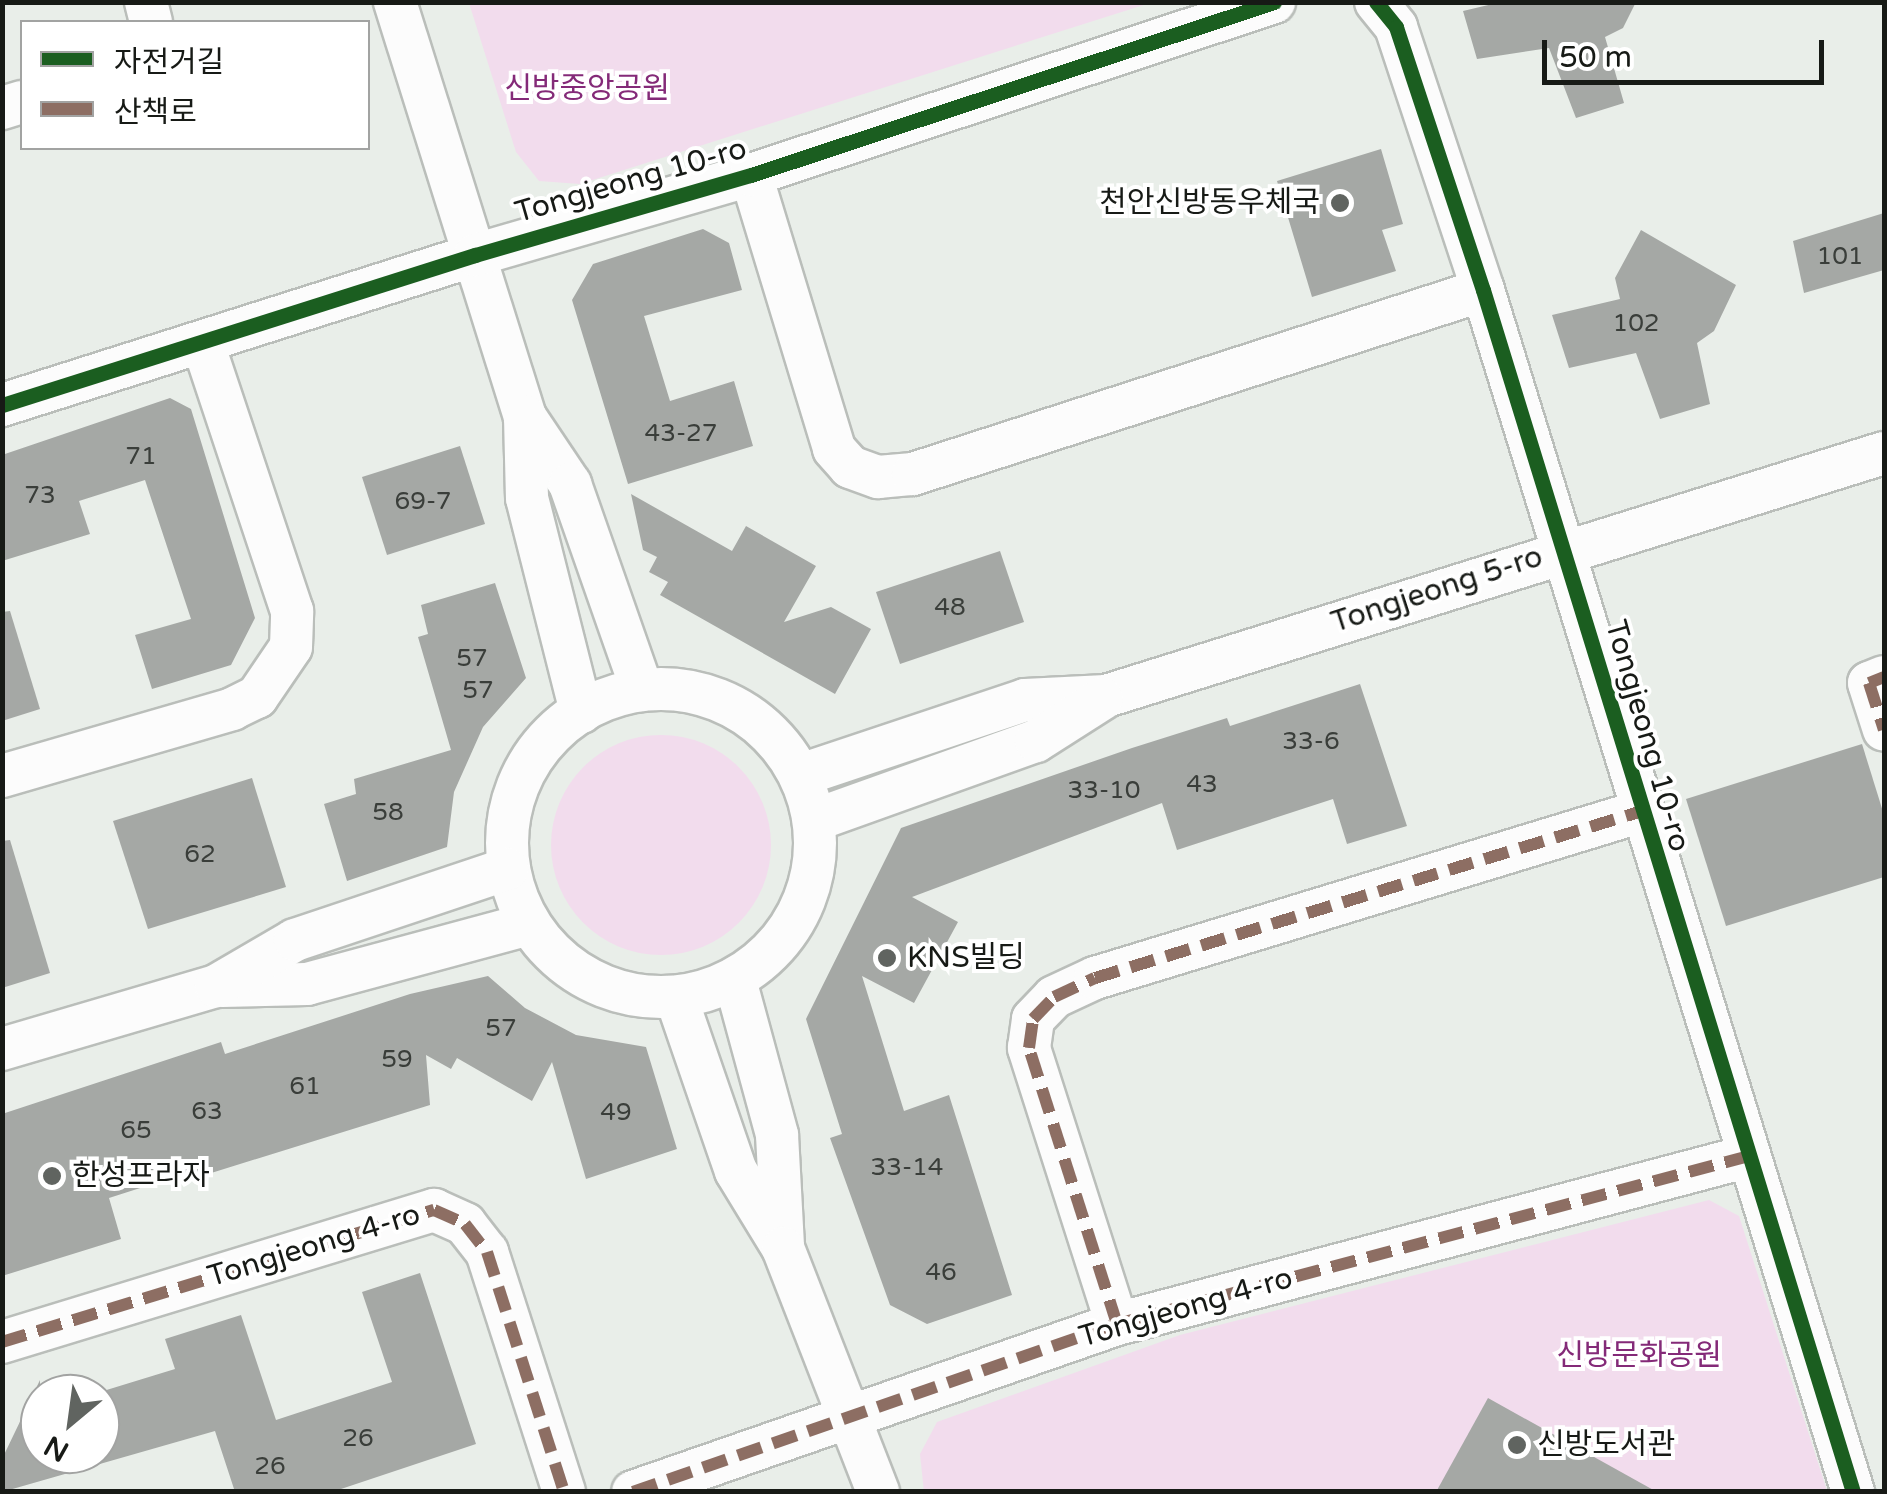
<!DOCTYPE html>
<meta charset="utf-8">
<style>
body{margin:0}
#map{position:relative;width:1887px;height:1494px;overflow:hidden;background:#e9eee9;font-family:"Varela Round","Noto Sans KR",sans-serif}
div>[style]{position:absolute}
.green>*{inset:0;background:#f2dced}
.round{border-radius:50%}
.building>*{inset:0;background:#a5a8a5}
.roads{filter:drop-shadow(2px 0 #babeba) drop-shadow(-2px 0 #babeba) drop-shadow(0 2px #babeba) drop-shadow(0 -2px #babeba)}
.minor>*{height:42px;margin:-21px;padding:0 21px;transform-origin:21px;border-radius:21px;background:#fcfcfc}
.minor>.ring{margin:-21px;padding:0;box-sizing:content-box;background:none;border:42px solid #fcfcfc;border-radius:50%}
.quiet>*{height:12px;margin-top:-6px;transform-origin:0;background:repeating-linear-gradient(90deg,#8d6e63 0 25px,transparent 0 37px)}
.cycleway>*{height:15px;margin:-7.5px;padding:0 7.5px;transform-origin:7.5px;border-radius:7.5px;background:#1b5e20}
.dots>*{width:28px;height:28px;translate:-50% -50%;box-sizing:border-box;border:5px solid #fff;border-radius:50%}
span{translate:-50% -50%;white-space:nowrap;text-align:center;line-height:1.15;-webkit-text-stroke:8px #fff;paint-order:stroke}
.number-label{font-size:25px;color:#3a3e3a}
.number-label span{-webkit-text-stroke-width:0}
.park-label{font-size:30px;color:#842a78}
.street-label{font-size:30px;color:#171a16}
.poi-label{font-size:30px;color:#171a16}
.right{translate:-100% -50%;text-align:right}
.left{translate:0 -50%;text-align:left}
.frame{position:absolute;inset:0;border:5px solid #171a16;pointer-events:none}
.legend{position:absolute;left:20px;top:20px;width:350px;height:130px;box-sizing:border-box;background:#fff;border:2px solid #a2a3a2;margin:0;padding:12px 18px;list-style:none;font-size:30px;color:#171a16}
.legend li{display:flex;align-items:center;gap:20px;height:50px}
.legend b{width:50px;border:2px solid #a2a3a2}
.north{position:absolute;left:20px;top:1374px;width:100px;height:100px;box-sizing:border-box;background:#fff;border:2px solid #a2a3a2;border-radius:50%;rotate:209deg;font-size:28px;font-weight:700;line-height:40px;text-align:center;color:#171a16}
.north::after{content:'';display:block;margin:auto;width:35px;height:45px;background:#606460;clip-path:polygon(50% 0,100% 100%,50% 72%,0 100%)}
.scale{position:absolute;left:1542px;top:40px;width:282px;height:45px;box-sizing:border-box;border:5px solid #171a16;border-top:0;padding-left:12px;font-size:30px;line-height:35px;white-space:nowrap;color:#171a16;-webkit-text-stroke:8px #fff;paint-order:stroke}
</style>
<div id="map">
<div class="green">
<i style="clip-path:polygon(469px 3px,469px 2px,1150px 3px,580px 184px,539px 181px,516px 152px)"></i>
<i class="round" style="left:551px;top:735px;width:220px;height:220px"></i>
<i style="clip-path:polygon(1709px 1200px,1739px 1216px,1827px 1491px,924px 1492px,920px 1454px,937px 1422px,1180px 1335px)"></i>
</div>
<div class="building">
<i style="clip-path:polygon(1501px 2px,1636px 2px,1623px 28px,1605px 37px,1624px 103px,1576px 118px,1549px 48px,1477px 59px,1463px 11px)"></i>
<i style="clip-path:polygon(1381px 149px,1403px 224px,1382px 230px,1396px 271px,1312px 297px,1277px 181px)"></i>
<i style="clip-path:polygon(1884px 213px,1884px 270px,1804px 293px,1793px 241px)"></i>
<i style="clip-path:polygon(703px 229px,729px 243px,742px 290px,644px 316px,670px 401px,734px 381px,753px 446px,628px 484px,572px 300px,593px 264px)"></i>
<i style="clip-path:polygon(1641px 230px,1736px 285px,1714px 331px,1697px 343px,1710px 404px,1660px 419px,1636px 353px,1569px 368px,1552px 315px,1620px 299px,1615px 278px)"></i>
<i style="clip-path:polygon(170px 398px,191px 409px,255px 618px,231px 665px,152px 689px,135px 635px,191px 619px,145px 480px,79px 501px,90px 534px,2px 561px,2px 455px)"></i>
<i style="clip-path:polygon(460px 446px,485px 524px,387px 555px,362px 477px)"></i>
<i style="clip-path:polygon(631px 494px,732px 551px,746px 526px,816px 566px,784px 622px,831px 607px,871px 629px,835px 694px,660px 595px,668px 582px,649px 572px,657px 557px,643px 550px)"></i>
<i style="clip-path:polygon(1000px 551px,1024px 622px,900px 664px,876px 592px)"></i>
<i style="clip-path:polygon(495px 583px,526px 678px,483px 727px,454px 792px,447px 847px,347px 881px,324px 804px,356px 794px,354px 779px,451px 750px,418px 637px,428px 634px,421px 605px)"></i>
<i style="clip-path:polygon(10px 611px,40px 709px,2px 721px,2px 612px)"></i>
<i style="clip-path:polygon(1360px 684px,1407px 826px,1347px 844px,1333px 799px,1177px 850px,1162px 803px,912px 897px,958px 922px,914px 1003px,862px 976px,904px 1111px,949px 1095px,1012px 1295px,927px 1324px,890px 1305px,830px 1138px,842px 1134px,806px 1019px,901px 828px,1132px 748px,1227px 718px,1230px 726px)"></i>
<i style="clip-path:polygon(1862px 744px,1884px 815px,1884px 877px,1726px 926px,1686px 799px)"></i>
<i style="clip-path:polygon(252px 778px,286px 887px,148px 929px,113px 821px)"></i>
<i style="clip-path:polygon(10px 840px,50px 973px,2px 988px,2px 841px)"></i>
<i style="clip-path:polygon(488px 976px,525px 1008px,576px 1035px,646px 1047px,677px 1149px,586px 1179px,552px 1062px,532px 1101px,457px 1058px,451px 1069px,426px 1055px,430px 1105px,192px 1179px,190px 1172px,109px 1198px,121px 1239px,2px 1276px,2px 1114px,221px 1042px,225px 1054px,410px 994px)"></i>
<i style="clip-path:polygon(420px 1273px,476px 1444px,332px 1492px,235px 1492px,215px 1431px,2px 1492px,2px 1459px,40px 1380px,40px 1454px,100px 1454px,100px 1392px,175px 1369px,165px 1339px,241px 1315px,276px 1420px,392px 1382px,362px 1292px)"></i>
<i style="clip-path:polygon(1488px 1398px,1657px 1492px,1436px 1492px)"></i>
</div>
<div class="roads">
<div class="minor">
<i style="left:146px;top:2px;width:21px;rotate:76deg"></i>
<i style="left:395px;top:2px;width:435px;rotate:72.6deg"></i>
<i style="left:525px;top:417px;width:81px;rotate:56.1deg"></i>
<i style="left:570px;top:484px;width:218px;rotate:70.7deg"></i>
<i style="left:1376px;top:2px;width:32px;rotate:51deg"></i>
<i style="left:1396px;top:27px;width:277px;rotate:71.7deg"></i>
<i style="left:1483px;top:290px;width:1258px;rotate:72.89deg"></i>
<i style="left:2px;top:108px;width:21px;rotate:-17deg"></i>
<i style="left:751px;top:175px;width:286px;rotate:73.1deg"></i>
<i style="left:834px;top:449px;width:24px;rotate:48deg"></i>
<i style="left:850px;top:467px;width:30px;rotate:20deg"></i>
<i style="left:878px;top:477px;width:35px;rotate:-5deg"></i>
<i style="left:913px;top:474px;width:599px;rotate:-17.89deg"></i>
<i style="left:2px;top:405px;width:496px;rotate:-17.6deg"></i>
<i style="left:475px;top:255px;width:287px;rotate:-16.2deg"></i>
<i style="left:751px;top:175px;width:551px;rotate:-18.3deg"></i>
<i style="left:525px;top:417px;width:81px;rotate:88.6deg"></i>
<i style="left:527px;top:498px;width:221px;rotate:75.8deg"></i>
<i style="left:1884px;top:677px;width:16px;rotate:158deg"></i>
<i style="left:1869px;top:683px;width:49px;rotate:72.3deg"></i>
<i class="ring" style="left:507px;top:689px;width:266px;height:266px"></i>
<i style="left:801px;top:775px;width:236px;rotate:-18.5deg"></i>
<i style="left:1025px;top:700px;width:81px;rotate:-2.8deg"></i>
<i style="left:1106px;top:696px;width:815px;rotate:-17.35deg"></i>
<i style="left:2px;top:776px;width:240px;rotate:-16.2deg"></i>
<i style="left:232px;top:709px;width:28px;rotate:-26deg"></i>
<i style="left:257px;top:697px;width:60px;rotate:-55.8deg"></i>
<i style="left:291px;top:647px;width:36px;rotate:-88deg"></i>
<i style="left:292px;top:611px;width:281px;rotate:-108.4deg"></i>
<i style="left:815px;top:820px;width:235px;rotate:-19.7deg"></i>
<i style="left:1036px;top:741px;width:78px;rotate:-32.5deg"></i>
<i style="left:735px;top:980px;width:161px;rotate:74.8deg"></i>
<i style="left:777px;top:1135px;width:112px;rotate:86.9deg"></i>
<i style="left:222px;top:986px;width:85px;rotate:-1.3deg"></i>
<i style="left:307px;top:984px;width:230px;rotate:-15.1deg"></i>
<i style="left:676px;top:997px;width:184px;rotate:71deg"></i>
<i style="left:736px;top:1171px;width:90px;rotate:58.6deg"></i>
<i style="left:783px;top:1248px;width:262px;rotate:68.7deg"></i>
<i style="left:2px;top:1049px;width:223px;rotate:-16.4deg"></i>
<i style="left:216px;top:986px;width:91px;rotate:-30.2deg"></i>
<i style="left:295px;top:940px;width:224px;rotate:-18.5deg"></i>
<i style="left:1117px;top:1324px;width:290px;rotate:-107.7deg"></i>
<i style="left:1029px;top:1048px;width:29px;rotate:-82deg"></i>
<i style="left:1033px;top:1019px;width:30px;rotate:-46deg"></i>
<i style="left:1054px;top:997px;width:45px;rotate:-24.9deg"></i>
<i style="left:1095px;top:978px;width:569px;rotate:-16.97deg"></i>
<i style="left:2px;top:1342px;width:452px;rotate:-17deg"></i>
<i style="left:434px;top:1210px;width:34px;rotate:24deg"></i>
<i style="left:465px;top:1224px;width:36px;rotate:52deg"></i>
<i style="left:487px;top:1252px;width:252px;rotate:72.2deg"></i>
<i style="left:633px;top:1492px;width:512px;rotate:-19.14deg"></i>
<i style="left:1117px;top:1324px;width:654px;rotate:-14.89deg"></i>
</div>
</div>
<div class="quiet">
<i style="left:1884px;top:677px;width:16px;rotate:158deg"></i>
<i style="left:1869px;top:683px;width:49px;rotate:72.3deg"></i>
<i style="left:1117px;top:1324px;width:290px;rotate:-107.7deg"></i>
<i style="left:1029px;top:1048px;width:29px;rotate:-82deg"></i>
<i style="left:1033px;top:1019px;width:30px;rotate:-46deg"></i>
<i style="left:1054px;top:997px;width:45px;rotate:-24.9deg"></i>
<i style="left:1095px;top:978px;width:569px;rotate:-16.97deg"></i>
<i style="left:2px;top:1342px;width:452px;rotate:-17deg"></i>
<i style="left:434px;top:1210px;width:34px;rotate:24deg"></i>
<i style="left:465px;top:1224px;width:36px;rotate:52deg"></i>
<i style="left:487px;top:1252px;width:252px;rotate:72.2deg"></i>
<i style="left:633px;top:1492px;width:512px;rotate:-19.14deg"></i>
<i style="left:1117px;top:1324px;width:654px;rotate:-14.89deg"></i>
</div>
<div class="cycleway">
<i style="left:1376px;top:2px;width:32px;rotate:51deg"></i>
<i style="left:1396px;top:27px;width:277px;rotate:71.7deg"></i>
<i style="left:1483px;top:290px;width:1258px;rotate:72.89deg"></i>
<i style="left:2px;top:405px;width:496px;rotate:-17.6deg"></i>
<i style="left:475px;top:255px;width:287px;rotate:-16.2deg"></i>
<i style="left:751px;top:175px;width:551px;rotate:-18.3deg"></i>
</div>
<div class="dots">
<i style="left:1340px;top:203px;background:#606460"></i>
<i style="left:887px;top:958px;background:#606460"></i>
<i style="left:52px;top:1176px;background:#606460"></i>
<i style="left:1517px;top:1445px;background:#606460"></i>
</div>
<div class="number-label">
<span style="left:1840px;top:256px">101</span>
<span style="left:1636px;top:323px">102</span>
<span style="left:681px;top:433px">43-27</span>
<span style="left:141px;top:456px">71</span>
<span style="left:40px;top:495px">73</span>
<span style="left:423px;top:501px">69-7</span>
<span style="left:950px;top:607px">48</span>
<span style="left:472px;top:658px">57</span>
<span style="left:478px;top:690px">57</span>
<span style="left:1311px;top:741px">33-6</span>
<span style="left:1202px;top:784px">43</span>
<span style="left:1104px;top:790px">33-10</span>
<span style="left:388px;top:812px">58</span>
<span style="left:200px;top:854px">62</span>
<span style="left:501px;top:1028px">57</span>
<span style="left:397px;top:1059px">59</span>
<span style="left:305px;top:1086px">61</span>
<span style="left:207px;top:1111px">63</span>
<span style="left:616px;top:1112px">49</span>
<span style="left:136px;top:1130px">65</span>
<span style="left:907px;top:1167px">33-14</span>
<span style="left:941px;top:1272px">46</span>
<span style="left:358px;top:1438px">26</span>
<span style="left:270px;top:1466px">26</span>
</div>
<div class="park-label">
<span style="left:587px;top:89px">신방중앙공원</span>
<span style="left:1639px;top:1356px">신방문화공원</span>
</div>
<div class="street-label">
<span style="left:631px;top:181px;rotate:-16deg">Tongjeong 10-ro</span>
<span style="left:1437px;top:590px;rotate:-18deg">Tongjeong 5-ro</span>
<span style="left:1647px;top:736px;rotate:74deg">Tongjeong 10-ro</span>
<span style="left:314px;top:1246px;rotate:-17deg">Tongjeong 4-ro</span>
<span style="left:1186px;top:1308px;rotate:-16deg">Tongjeong 4-ro</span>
</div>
<div class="poi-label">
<span class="right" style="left:1320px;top:203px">천안신방동우체국</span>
<span class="left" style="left:907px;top:958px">KNS빌딩</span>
<span class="left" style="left:72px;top:1176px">한성프라자</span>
<span class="left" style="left:1537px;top:1445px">신방도서관</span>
</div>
<div class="frame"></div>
<ul class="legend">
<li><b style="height:12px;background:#1b5e20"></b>자전거길</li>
<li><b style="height:12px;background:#8d6e63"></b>산책로</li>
</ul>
<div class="north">N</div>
<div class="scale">50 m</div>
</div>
